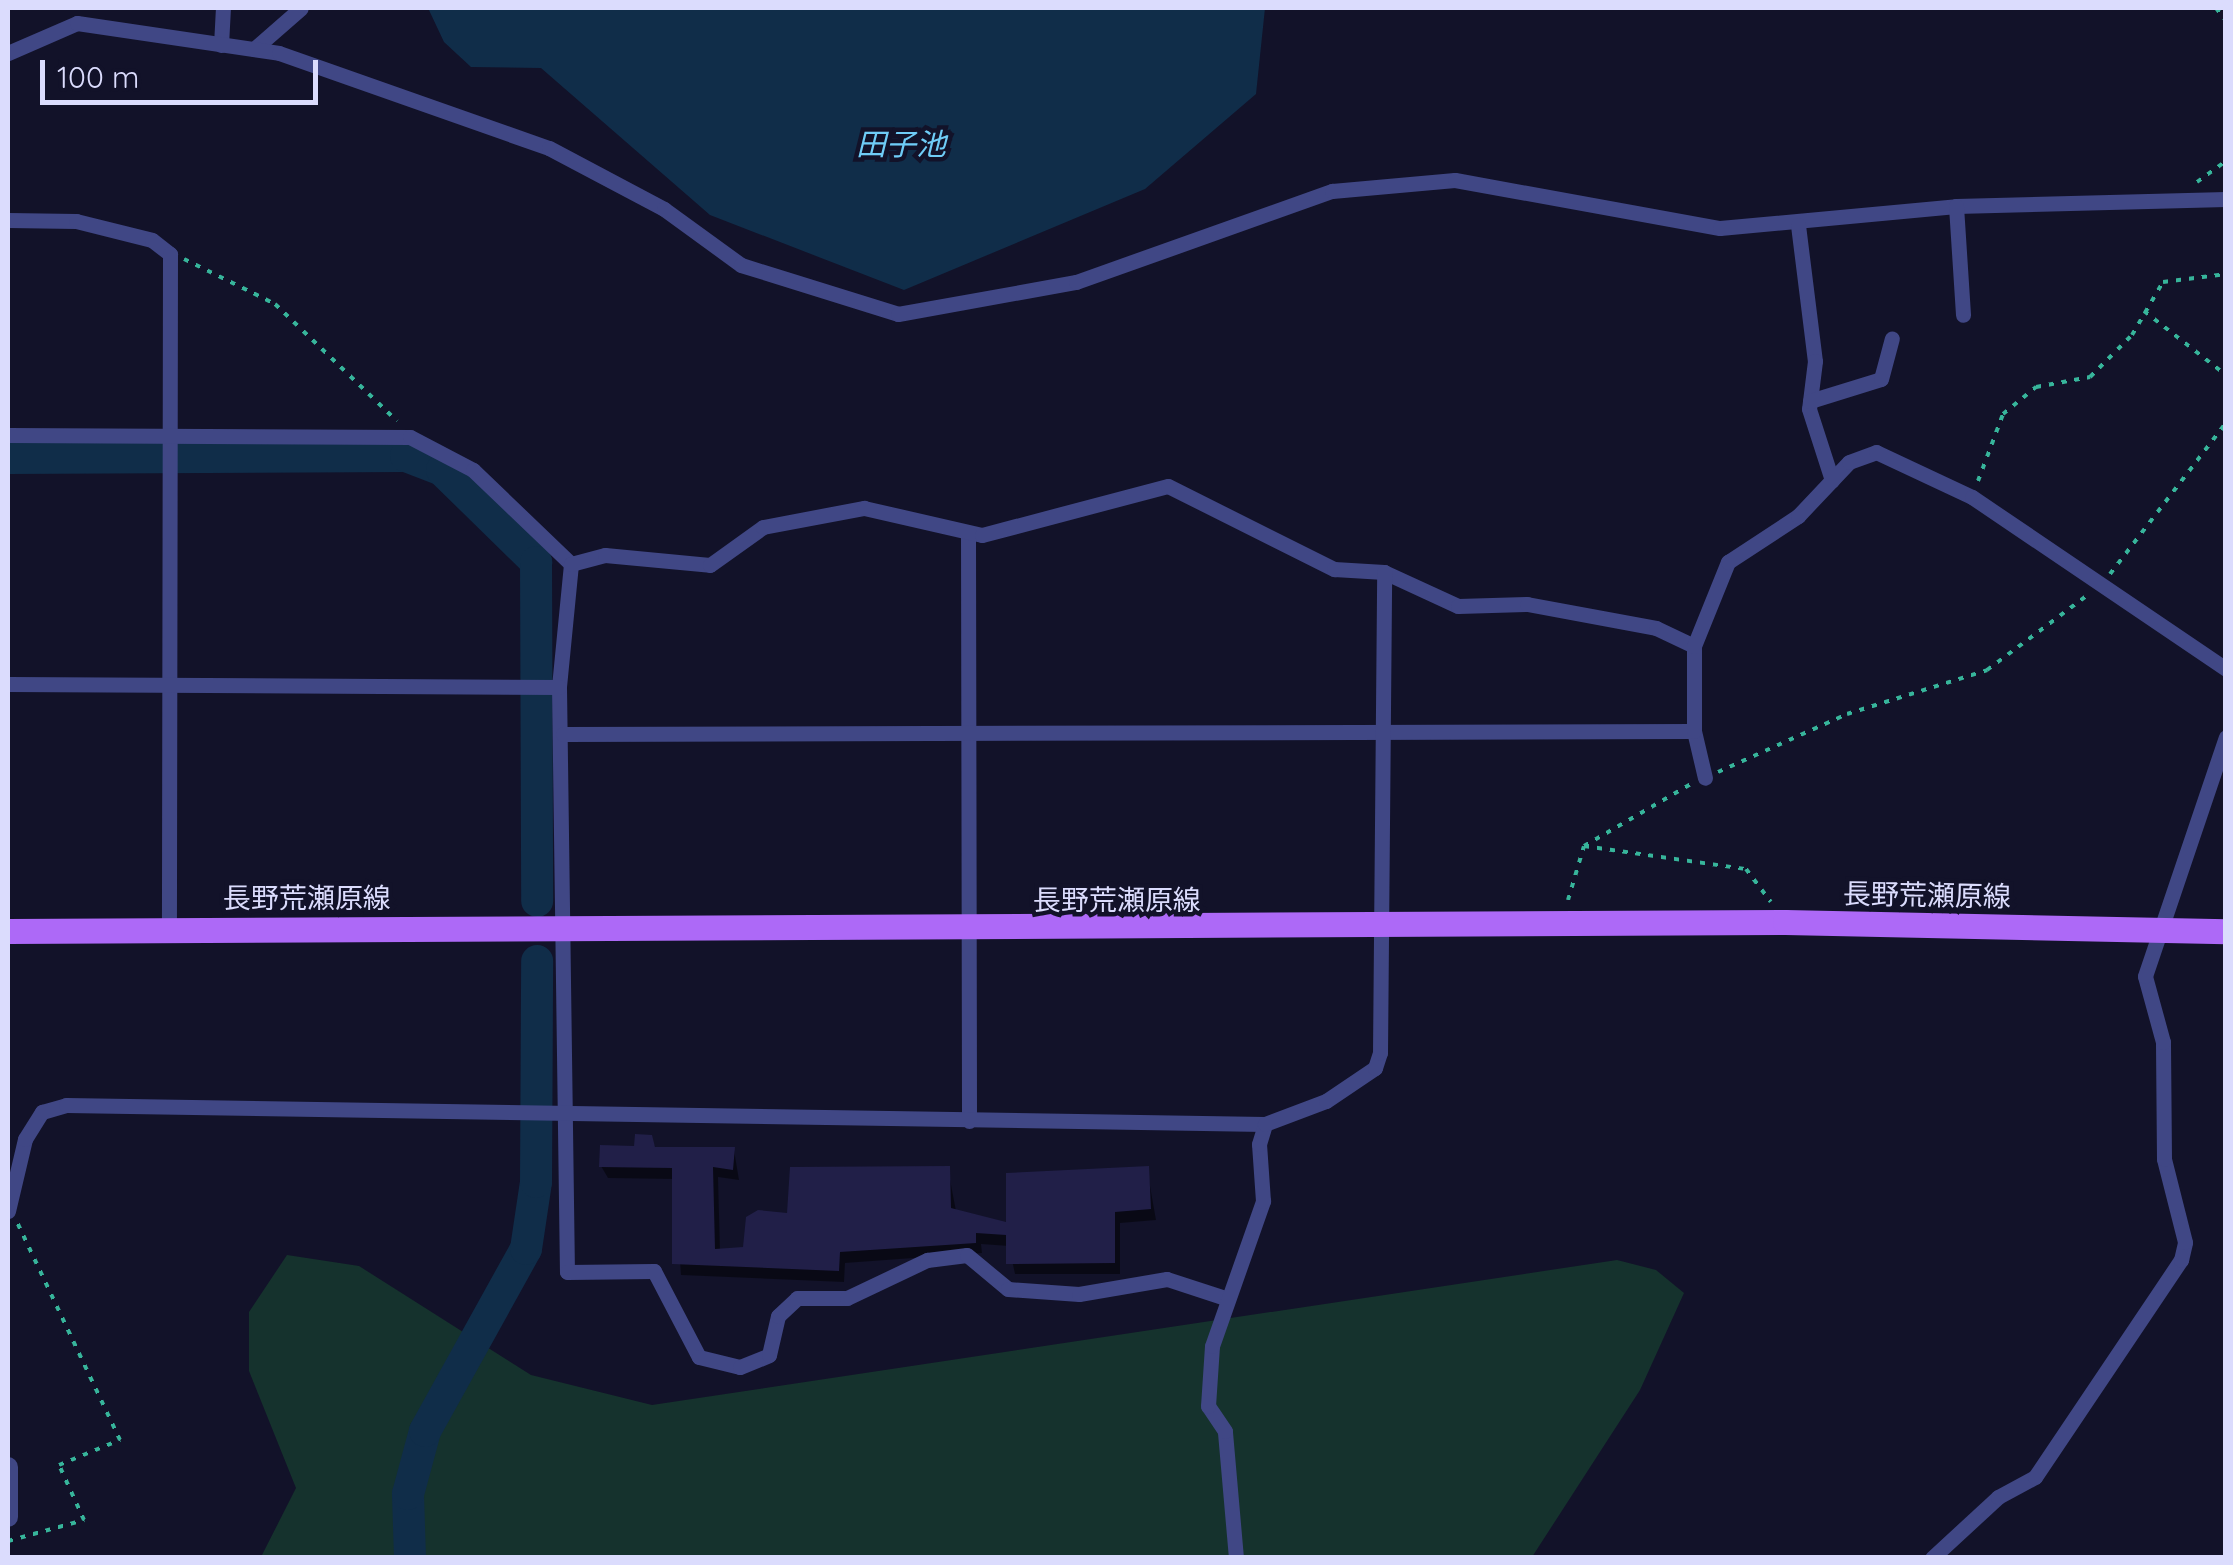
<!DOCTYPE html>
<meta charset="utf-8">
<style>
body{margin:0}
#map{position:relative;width:2233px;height:1565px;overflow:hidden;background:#121229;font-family:Quicksand,"Noto Sans JP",sans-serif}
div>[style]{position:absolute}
.green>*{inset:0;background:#15322d}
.water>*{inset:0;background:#102d49}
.shadow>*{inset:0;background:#0007}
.river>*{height:32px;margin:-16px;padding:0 16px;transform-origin:16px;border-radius:16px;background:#102d49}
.building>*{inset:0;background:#211f48}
.path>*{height:4px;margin-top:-2px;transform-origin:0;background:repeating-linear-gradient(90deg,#37b59b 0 5px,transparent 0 13px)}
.minor>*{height:15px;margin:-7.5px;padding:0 7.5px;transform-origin:7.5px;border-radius:7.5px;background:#404785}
.tertiary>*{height:20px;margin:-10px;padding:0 10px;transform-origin:10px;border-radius:10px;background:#404785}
.primary>*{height:25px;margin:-12.5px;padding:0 12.5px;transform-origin:12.5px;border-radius:12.5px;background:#ad69f7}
span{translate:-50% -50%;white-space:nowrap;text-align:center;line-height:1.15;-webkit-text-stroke:9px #121229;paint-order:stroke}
.street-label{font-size:28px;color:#dbdcfd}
.water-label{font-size:30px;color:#6fccf7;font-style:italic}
.frame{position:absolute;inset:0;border:10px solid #dbdcfd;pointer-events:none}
.scale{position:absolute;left:40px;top:60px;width:278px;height:45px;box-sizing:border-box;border:5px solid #dbdcfd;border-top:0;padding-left:12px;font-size:30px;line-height:35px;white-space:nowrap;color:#dbdcfd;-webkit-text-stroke:8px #121229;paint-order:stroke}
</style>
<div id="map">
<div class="green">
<i style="clip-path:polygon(287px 1255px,359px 1266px,531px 1375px,652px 1405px,1617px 1260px,1656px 1270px,1684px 1293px,1640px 1390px,1532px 1557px,261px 1557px,296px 1488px,249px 1371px,249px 1312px)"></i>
</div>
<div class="water">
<i style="clip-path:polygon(428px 8px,1265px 8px,1256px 94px,1145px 189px,904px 290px,710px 215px,541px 68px,471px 67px,444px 42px)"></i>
</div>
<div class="shadow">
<i style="clip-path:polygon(650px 1138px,657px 1150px,734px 1150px,739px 1180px,718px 1177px,720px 1251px,746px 1249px,789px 1216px,948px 1169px,956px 1211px,1009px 1225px,1147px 1169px,1156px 1220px,1120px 1223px,1120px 1274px,1015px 1274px,1009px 1246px,981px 1244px,982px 1253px,845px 1263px,844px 1282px,681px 1275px,674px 1179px,608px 1178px,601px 1166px)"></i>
</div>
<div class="river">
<i style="left:8px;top:458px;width:398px;rotate:-0.3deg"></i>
<i style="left:406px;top:456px;width:39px;rotate:21deg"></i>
<i style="left:442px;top:470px;width:132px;rotate:44.4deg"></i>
<i style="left:536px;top:562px;width:339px;rotate:89.8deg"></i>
<i style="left:410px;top:1558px;width:64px;rotate:-91.8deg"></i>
<i style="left:408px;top:1494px;width:65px;rotate:-74.9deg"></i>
<i style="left:425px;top:1431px;width:208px;rotate:-61deg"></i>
<i style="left:526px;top:1249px;width:68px;rotate:-81.5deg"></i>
<i style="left:536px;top:1182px;width:221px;rotate:-89.7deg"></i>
</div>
<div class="building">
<i style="clip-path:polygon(635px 1134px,652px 1135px,655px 1147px,735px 1147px,733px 1170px,713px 1167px,715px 1249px,743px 1247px,746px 1217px,758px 1210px,787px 1213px,790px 1167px,950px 1166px,951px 1208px,1006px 1222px,1006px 1173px,1149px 1166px,1151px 1209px,1115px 1212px,1115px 1263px,1006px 1264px,1006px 1235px,976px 1233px,976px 1243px,840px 1252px,839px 1271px,672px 1264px,672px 1168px,599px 1167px,600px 1145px,634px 1146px)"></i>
</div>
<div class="path">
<i style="left:2216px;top:8px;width:16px;rotate:52deg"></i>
<i style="left:2197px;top:182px;width:36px;rotate:-36deg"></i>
<i style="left:184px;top:259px;width:102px;rotate:26.3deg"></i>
<i style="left:275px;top:304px;width:169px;rotate:43.8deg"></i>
<i style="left:2144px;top:311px;width:104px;rotate:38deg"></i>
<i style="left:1978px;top:481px;width:72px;rotate:-69.5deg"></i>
<i style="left:2003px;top:414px;width:43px;rotate:-39.3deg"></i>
<i style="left:2036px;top:387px;width:55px;rotate:-10.5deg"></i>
<i style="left:2090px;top:377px;width:59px;rotate:-45deg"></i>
<i style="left:2132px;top:335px;width:61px;rotate:-59.7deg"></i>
<i style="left:2163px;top:282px;width:64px;rotate:-7.2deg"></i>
<i style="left:2110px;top:574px;width:190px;rotate:-52.5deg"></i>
<i style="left:1718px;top:772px;width:141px;rotate:-24.2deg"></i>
<i style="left:1847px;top:714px;width:147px;rotate:-17.4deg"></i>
<i style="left:1987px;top:670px;width:127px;rotate:-36.7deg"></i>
<i style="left:1584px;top:846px;width:164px;rotate:8.1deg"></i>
<i style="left:1746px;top:869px;width:41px;rotate:52.9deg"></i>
<i style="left:1568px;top:900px;width:56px;rotate:-73.5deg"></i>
<i style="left:1584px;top:846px;width:124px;rotate:-30.1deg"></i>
<i style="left:8px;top:1541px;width:79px;rotate:-15.4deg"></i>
<i style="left:84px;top:1520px;width:60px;rotate:-114.4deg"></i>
<i style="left:59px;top:1465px;width:66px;rotate:-22.3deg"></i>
<i style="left:120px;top:1440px;width:241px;rotate:-115.3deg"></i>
</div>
<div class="minor">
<i style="left:221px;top:45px;width:37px;rotate:-87deg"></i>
<i style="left:254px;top:49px;width:62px;rotate:-41.1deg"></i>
<i style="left:8px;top:53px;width:75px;rotate:-23.5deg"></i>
<i style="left:77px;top:23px;width:204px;rotate:8.4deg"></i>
<i style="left:279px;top:53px;width:286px;rotate:19.4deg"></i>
<i style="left:549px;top:148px;width:130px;rotate:27.9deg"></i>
<i style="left:664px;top:209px;width:95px;rotate:36deg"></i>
<i style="left:741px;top:265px;width:164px;rotate:17.3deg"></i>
<i style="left:898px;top:314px;width:181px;rotate:-10.2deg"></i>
<i style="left:1076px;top:282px;width:272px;rotate:-19.6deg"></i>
<i style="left:1332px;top:191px;width:123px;rotate:-5.1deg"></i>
<i style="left:1455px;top:180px;width:269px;rotate:10.3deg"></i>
<i style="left:1720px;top:228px;width:237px;rotate:-5.3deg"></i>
<i style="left:1956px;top:206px;width:270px;rotate:-1.5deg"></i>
<i style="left:1956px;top:206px;width:109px;rotate:86.3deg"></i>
<i style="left:8px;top:220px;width:68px;rotate:0.8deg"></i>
<i style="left:76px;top:221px;width:78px;rotate:14deg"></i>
<i style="left:152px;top:240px;width:23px;rotate:38deg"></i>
<i style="left:170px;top:254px;width:673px;rotate:90.09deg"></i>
<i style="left:1798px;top:225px;width:137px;rotate:82.9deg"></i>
<i style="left:1815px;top:361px;width:48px;rotate:97.1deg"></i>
<i style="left:1809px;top:409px;width:75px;rotate:72.1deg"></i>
<i style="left:1810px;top:401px;width:74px;rotate:-17.2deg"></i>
<i style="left:1881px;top:379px;width:42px;rotate:-75deg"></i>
<i style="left:8px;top:435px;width:402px;rotate:0.3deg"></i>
<i style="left:410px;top:437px;width:71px;rotate:27.6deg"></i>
<i style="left:473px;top:470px;width:136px;rotate:43.8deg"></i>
<i style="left:571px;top:564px;width:124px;rotate:95.6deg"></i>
<i style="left:559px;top:687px;width:585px;rotate:89.22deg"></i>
<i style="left:567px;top:1272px;width:87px;rotate:-0.7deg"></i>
<i style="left:654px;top:1271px;width:97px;rotate:62.4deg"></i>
<i style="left:699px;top:1357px;width:42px;rotate:13.7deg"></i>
<i style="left:740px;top:1367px;width:31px;rotate:-22deg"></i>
<i style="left:769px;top:1355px;width:40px;rotate:-77deg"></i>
<i style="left:778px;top:1316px;width:26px;rotate:-43deg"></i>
<i style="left:797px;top:1298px;width:50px"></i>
<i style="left:847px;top:1298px;width:89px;rotate:-25.4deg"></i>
<i style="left:927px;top:1260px;width:40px;rotate:-7.1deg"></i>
<i style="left:967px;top:1255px;width:53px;rotate:39.7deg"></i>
<i style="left:1008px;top:1289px;width:71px;rotate:4deg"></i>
<i style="left:1079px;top:1294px;width:89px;rotate:-9.7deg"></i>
<i style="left:1167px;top:1279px;width:64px;rotate:18.2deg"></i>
<i style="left:968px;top:534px;width:587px;rotate:89.9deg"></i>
<i style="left:571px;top:564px;width:35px;rotate:-15deg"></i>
<i style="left:605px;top:555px;width:105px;rotate:5.4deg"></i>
<i style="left:710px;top:565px;width:65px;rotate:-35.6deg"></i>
<i style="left:763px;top:527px;width:103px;rotate:-10.7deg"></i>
<i style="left:864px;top:508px;width:121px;rotate:12.9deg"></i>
<i style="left:982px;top:535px;width:192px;rotate:-14.8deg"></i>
<i style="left:1168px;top:486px;width:186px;rotate:26.6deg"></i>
<i style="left:1334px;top:569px;width:50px;rotate:3.4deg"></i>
<i style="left:1384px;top:572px;width:81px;rotate:24.7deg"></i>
<i style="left:1458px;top:606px;width:69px;rotate:-1.7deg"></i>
<i style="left:1527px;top:604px;width:131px;rotate:10.5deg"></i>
<i style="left:1656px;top:628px;width:42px;rotate:25.3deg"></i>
<i style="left:8px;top:684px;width:551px;rotate:0.31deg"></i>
<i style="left:1694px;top:731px;width:48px;rotate:76.8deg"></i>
<i style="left:563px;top:734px;width:1131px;rotate:-0.15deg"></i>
<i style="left:1694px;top:731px;width:85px;rotate:-90deg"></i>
<i style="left:1694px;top:646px;width:91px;rotate:-68deg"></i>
<i style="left:1728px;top:562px;width:84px;rotate:-33.3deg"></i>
<i style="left:1798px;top:516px;width:74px;rotate:-46.6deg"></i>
<i style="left:1849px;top:462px;width:29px;rotate:-20deg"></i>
<i style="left:1876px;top:452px;width:106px;rotate:25.1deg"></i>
<i style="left:1972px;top:497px;width:307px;rotate:34.1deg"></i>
<i style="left:8px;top:1211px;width:74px;rotate:-76.7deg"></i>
<i style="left:25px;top:1139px;width:32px;rotate:-58deg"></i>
<i style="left:42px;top:1112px;width:25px;rotate:-16deg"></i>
<i style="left:66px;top:1105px;width:1199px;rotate:0.91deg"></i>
<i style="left:1236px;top:1558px;width:127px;rotate:-95deg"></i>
<i style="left:1225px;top:1431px;width:30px;rotate:-124deg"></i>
<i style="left:1208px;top:1406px;width:60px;rotate:-86.2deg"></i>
<i style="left:1212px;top:1346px;width:154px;rotate:-70.6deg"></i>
<i style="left:1263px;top:1201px;width:57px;rotate:-94deg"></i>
<i style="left:1259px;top:1144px;width:21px;rotate:-73deg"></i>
<i style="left:1265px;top:1124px;width:65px;rotate:-20.7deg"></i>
<i style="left:1326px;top:1101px;width:59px;rotate:-34deg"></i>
<i style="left:1375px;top:1068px;width:16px;rotate:-72deg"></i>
<i style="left:1380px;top:1053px;width:481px;rotate:-89.5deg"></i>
<i style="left:1932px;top:1558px;width:90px;rotate:-42.7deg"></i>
<i style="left:1998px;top:1497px;width:42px;rotate:-28.4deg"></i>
<i style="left:2035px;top:1477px;width:262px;rotate:-56.1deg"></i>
<i style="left:2181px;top:1260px;width:18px;rotate:-77deg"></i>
<i style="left:2185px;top:1242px;width:86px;rotate:-104.2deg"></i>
<i style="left:2164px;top:1159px;width:117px;rotate:-90.5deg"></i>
<i style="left:2163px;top:1042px;width:68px;rotate:-105.3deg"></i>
<i style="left:2145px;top:976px;width:252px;rotate:-71.3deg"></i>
</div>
<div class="tertiary">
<i style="left:8px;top:1467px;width:50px;rotate:90deg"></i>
</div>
<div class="primary">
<i style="left:8px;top:931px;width:1777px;rotate:-0.29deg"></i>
<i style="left:1785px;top:922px;width:441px;rotate:1.2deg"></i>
</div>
<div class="street-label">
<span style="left:1927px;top:895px;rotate:1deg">長野荒瀬原線</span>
<span style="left:307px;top:898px">長野荒瀬原線</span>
<span style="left:1117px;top:900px">長野荒瀬原線</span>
</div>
<div class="water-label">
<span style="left:901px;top:144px">田子池</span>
</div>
<div class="frame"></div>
<div class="scale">100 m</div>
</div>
